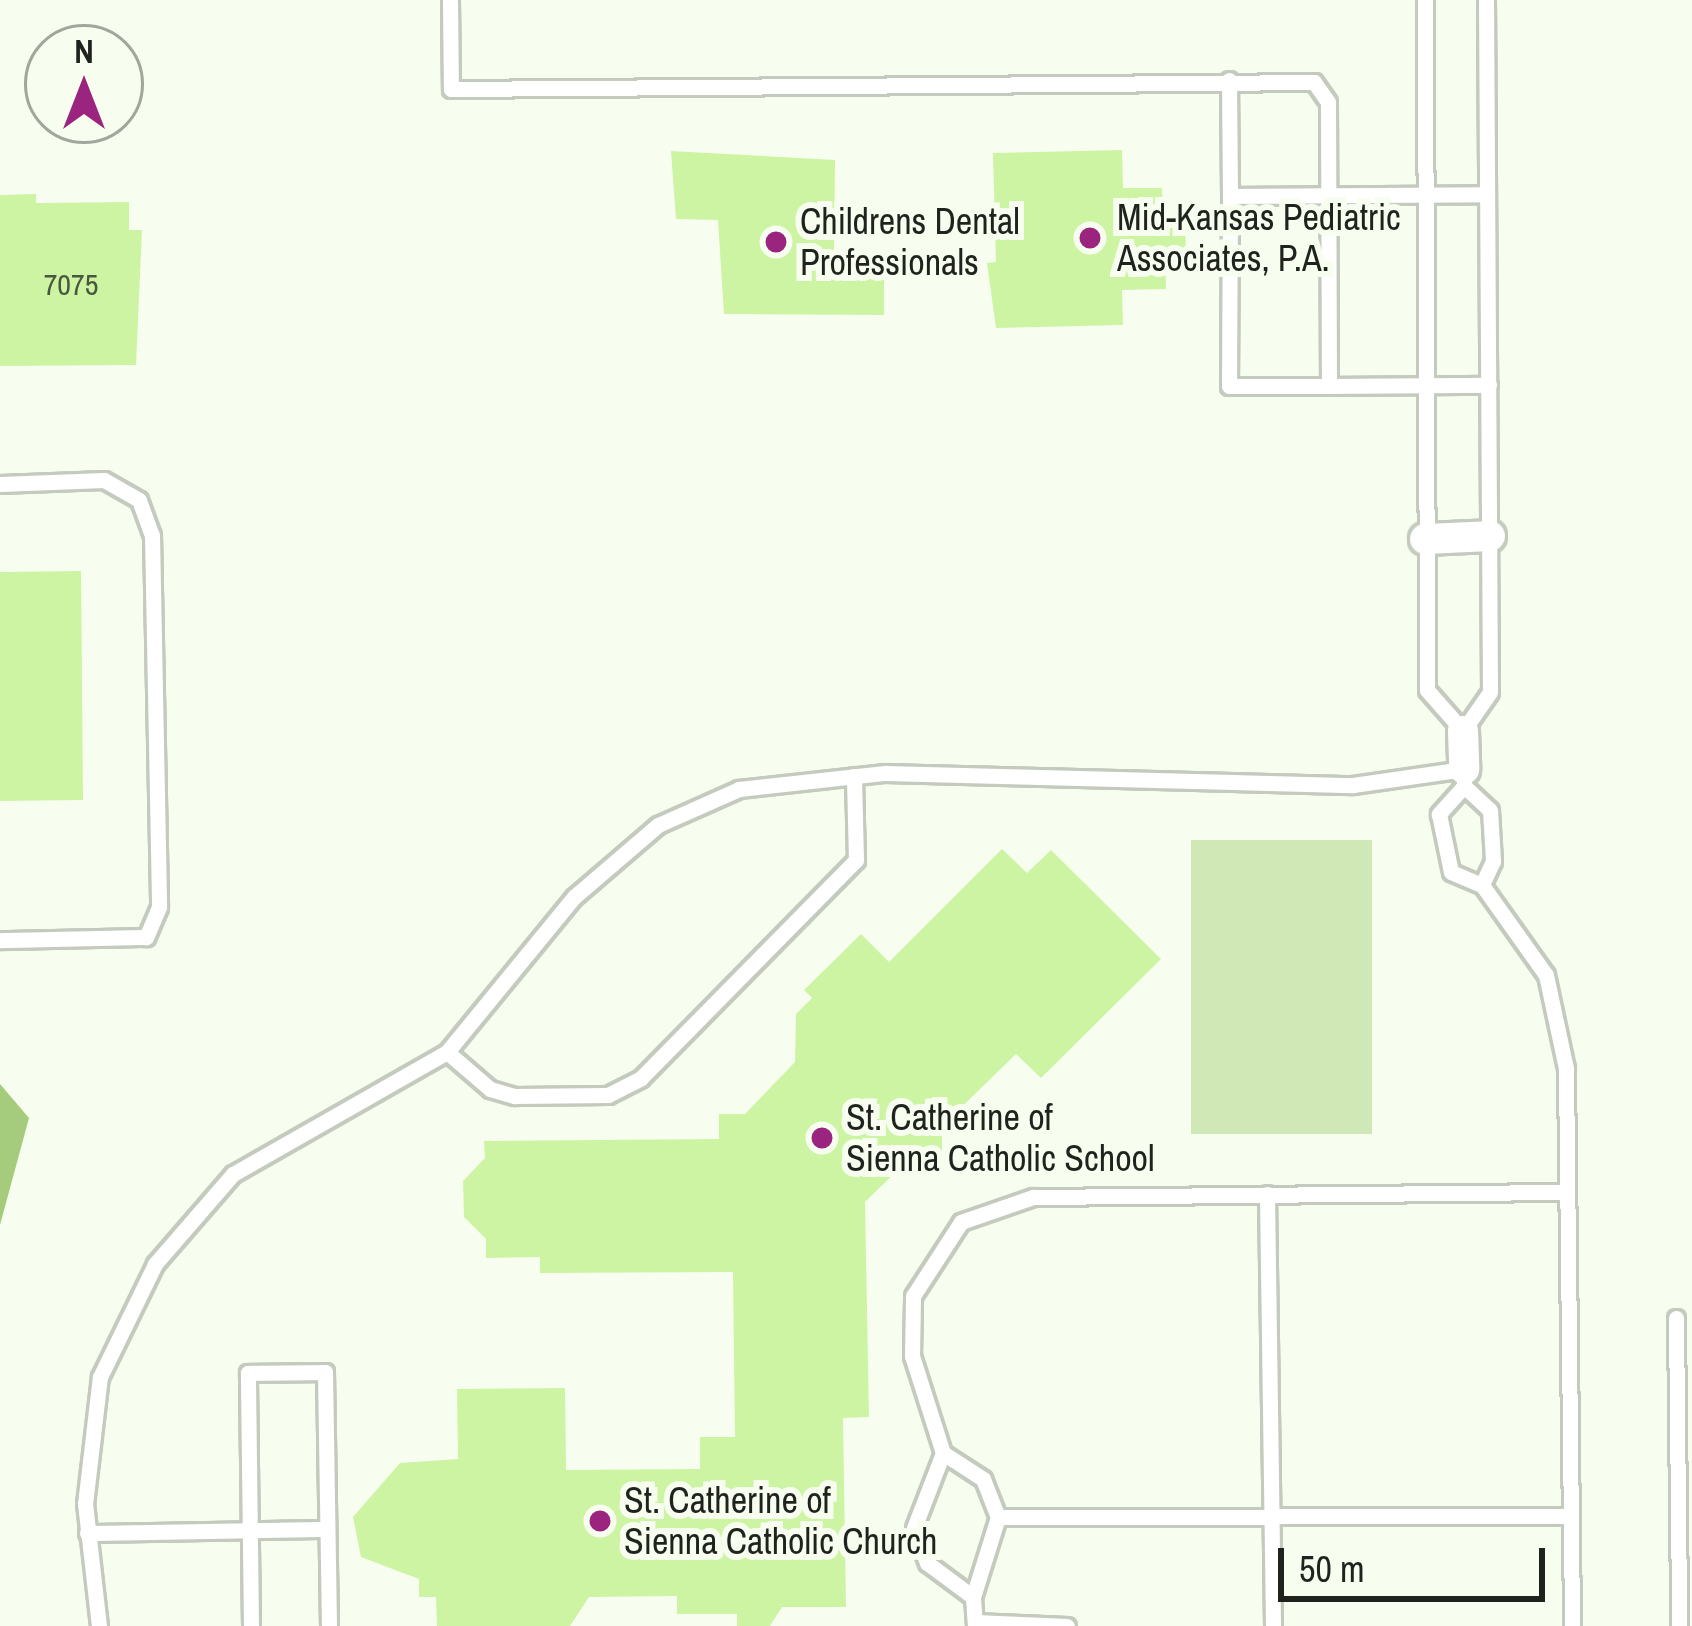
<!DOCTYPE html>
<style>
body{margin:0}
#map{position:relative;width:1692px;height:1626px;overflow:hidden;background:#f7fef0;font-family:"Archivo Narrow",sans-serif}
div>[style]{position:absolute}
.green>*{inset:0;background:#cfe8b6}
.water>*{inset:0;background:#a5cb7c}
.building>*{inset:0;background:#cdf4a3}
.roads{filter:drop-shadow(3px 0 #c4cbbe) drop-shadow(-3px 0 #c4cbbe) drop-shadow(0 3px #c4cbbe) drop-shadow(0 -3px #c4cbbe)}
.lane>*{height:15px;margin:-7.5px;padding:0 7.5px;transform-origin:7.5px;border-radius:7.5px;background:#fff}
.street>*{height:30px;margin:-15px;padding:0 15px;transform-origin:15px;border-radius:15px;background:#fff}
.dots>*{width:33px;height:33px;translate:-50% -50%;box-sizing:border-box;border:6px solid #f7fef0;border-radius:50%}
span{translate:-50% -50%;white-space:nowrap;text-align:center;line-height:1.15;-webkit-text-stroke:12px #f7fef0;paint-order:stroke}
.number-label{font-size:30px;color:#4a563e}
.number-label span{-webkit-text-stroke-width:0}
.poi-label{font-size:36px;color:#1f221d}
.left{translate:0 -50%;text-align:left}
.north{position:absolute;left:24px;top:24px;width:120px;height:120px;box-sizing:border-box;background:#f7fef0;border:3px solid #a1a69c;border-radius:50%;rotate:0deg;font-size:33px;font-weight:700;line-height:48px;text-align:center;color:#1f221d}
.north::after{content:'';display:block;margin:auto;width:42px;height:54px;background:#9a247e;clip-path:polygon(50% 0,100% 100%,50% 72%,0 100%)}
.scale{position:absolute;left:1278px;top:1548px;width:267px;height:54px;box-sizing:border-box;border:6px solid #1f221d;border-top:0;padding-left:15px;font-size:36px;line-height:42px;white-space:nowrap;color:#1f221d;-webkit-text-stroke:9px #f7fef0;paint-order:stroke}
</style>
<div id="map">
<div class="green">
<i style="clip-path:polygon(1191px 840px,1372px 840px,1372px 1134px,1191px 1134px)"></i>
</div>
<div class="water">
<i style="clip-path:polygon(0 1084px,29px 1118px,0 1225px)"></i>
</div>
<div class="building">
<i style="clip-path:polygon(1122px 150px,1123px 188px,1162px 188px,1163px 218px,1185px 218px,1186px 257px,1165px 258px,1166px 289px,1122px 290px,1123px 325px,996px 328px,987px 263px,996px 262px,993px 153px)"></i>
<i style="clip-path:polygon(671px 151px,835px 160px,834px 265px,884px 265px,884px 315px,724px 314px,718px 220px,676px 219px)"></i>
<i style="clip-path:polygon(36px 194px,36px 203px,129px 202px,129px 230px,142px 230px,136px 365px,0 366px,0 195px)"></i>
<i style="clip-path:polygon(81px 571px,83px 800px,0 801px,0 572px)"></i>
<i style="clip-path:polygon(1002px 849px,1027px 873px,1051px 850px,1161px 959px,1041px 1078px,1016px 1054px,942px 1126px,942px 1167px,901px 1167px,865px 1202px,869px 1417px,843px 1418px,846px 1607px,782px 1607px,770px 1626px,737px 1626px,737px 1614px,677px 1614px,677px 1596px,589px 1597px,570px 1626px,437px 1626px,436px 1597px,419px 1597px,419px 1579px,361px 1557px,353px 1517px,400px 1463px,458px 1459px,457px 1389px,565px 1388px,566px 1470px,700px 1469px,700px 1437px,735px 1437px,733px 1272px,540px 1273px,540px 1257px,486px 1258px,486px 1239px,464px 1217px,463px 1181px,485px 1158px,484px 1141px,719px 1139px,719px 1114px,745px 1114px,795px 1062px,796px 1014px,812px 998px,804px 990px,861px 934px,889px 962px)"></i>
</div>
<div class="roads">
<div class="lane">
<i style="left:450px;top:0;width:89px;rotate:89.4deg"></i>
<i style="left:451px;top:89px;width:863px;rotate:-0.46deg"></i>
<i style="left:1314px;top:82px;width:24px;rotate:55deg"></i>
<i style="left:1328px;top:102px;width:284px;rotate:89.8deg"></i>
<i style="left:1329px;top:386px;width:160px;rotate:-0.4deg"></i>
<i style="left:1425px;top:0;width:690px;rotate:89.83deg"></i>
<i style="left:1427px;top:690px;width:55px;rotate:48.7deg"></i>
<i style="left:1463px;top:731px;width:47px;rotate:-55.3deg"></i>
<i style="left:1490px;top:692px;width:692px;rotate:-90.33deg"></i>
<i style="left:1229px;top:80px;width:116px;rotate:89.5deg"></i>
<i style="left:1230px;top:196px;width:256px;rotate:-0.4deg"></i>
<i style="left:1230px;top:196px;width:190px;rotate:90.3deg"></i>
<i style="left:1229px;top:386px;width:100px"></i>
<i style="left:0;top:484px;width:104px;rotate:-2.2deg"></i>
<i style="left:104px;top:480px;width:40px;rotate:29.7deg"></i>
<i style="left:139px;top:500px;width:37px;rotate:70deg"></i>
<i style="left:152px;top:535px;width:372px;rotate:88.9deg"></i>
<i style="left:159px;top:907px;width:33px;rotate:113deg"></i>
<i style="left:146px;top:937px;width:146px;rotate:178.8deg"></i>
<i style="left:1464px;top:786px;width:35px;rotate:43deg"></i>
<i style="left:1490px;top:810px;width:51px;rotate:86.6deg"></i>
<i style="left:1493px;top:861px;width:26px;rotate:115deg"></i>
<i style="left:447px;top:1052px;width:57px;rotate:40.7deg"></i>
<i style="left:490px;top:1089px;width:26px;rotate:16deg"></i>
<i style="left:515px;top:1096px;width:93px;rotate:-0.6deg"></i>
<i style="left:608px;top:1095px;width:37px;rotate:-27deg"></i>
<i style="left:641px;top:1078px;width:306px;rotate:-45.4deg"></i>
<i style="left:856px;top:860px;width:84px;rotate:-91.4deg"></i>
<i style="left:1267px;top:1194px;width:432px;rotate:89.2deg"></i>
<i style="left:1676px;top:1318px;width:308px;rotate:89.4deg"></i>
<i style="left:943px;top:1453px;width:48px;rotate:33deg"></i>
<i style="left:983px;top:1479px;width:41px;rotate:68.5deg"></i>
<i style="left:87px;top:1533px;width:240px;rotate:-1deg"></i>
<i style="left:973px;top:1597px;width:84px;rotate:-72.6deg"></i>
<i style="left:998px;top:1517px;width:572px;rotate:-0.1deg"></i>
<i style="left:975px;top:1622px;width:92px;rotate:2.5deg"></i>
<i style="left:99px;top:1626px;width:123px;rotate:-96.5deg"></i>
<i style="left:85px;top:1504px;width:128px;rotate:-83.3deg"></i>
<i style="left:100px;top:1377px;width:126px;rotate:-64deg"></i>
<i style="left:155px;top:1264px;width:119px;rotate:-49.1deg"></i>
<i style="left:233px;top:1174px;width:246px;rotate:-29.7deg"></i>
<i style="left:447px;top:1052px;width:200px;rotate:-50.7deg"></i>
<i style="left:574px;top:897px;width:111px;rotate:-40.6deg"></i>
<i style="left:658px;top:825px;width:89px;rotate:-24deg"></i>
<i style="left:739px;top:789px;width:147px;rotate:-6.3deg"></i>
<i style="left:885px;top:773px;width:468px;rotate:1.5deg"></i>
<i style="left:1353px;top:785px;width:112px;rotate:-8.2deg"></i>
<i style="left:1464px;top:769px;width:17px;rotate:90deg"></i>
<i style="left:1464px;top:786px;width:38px;rotate:132deg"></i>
<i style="left:1439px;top:814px;width:59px;rotate:78.3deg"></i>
<i style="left:1451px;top:872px;width:34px;rotate:23deg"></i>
<i style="left:1482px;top:885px;width:110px;rotate:54.6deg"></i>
<i style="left:1546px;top:975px;width:95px;rotate:77.9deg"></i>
<i style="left:1566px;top:1068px;width:558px;rotate:89.38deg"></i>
<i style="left:251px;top:1626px;width:253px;rotate:-90.7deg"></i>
<i style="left:248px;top:1373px;width:77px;rotate:-0.7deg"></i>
<i style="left:325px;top:1372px;width:254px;rotate:89.1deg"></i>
<i style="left:975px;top:1626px;width:29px;rotate:-94deg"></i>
<i style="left:973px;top:1597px;width:57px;rotate:-143.5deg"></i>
<i style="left:927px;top:1563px;width:37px;rotate:-110deg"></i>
<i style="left:914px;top:1528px;width:80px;rotate:-68.9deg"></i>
<i style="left:943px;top:1453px;width:102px;rotate:-107.7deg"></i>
<i style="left:912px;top:1356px;width:60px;rotate:-89deg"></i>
<i style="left:913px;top:1296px;width:88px;rotate:-57deg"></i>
<i style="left:961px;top:1222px;width:76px;rotate:-19.1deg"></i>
<i style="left:1033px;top:1197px;width:534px;rotate:-0.54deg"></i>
</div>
<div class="street">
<i style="left:1425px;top:539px;width:65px;rotate:-2.6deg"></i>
<i style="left:1463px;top:731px;width:38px;rotate:88deg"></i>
</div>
</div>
<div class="dots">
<i style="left:1090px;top:238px;background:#9a247e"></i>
<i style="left:776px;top:242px;background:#9a247e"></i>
<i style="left:822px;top:1138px;background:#9a247e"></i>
<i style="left:600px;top:1521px;background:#9a247e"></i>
</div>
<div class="number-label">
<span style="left:71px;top:284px">7075</span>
</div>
<div class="poi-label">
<span class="left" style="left:1117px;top:238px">Mid-Kansas Pediatric<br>Associates, P.A.</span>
<span class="left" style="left:800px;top:242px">Childrens Dental<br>Professionals</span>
<span class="left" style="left:846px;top:1138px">St. Catherine of<br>Sienna Catholic School</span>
<span class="left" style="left:624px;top:1521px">St. Catherine of<br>Sienna Catholic Church</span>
</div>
<div class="north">N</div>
<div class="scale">50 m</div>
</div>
